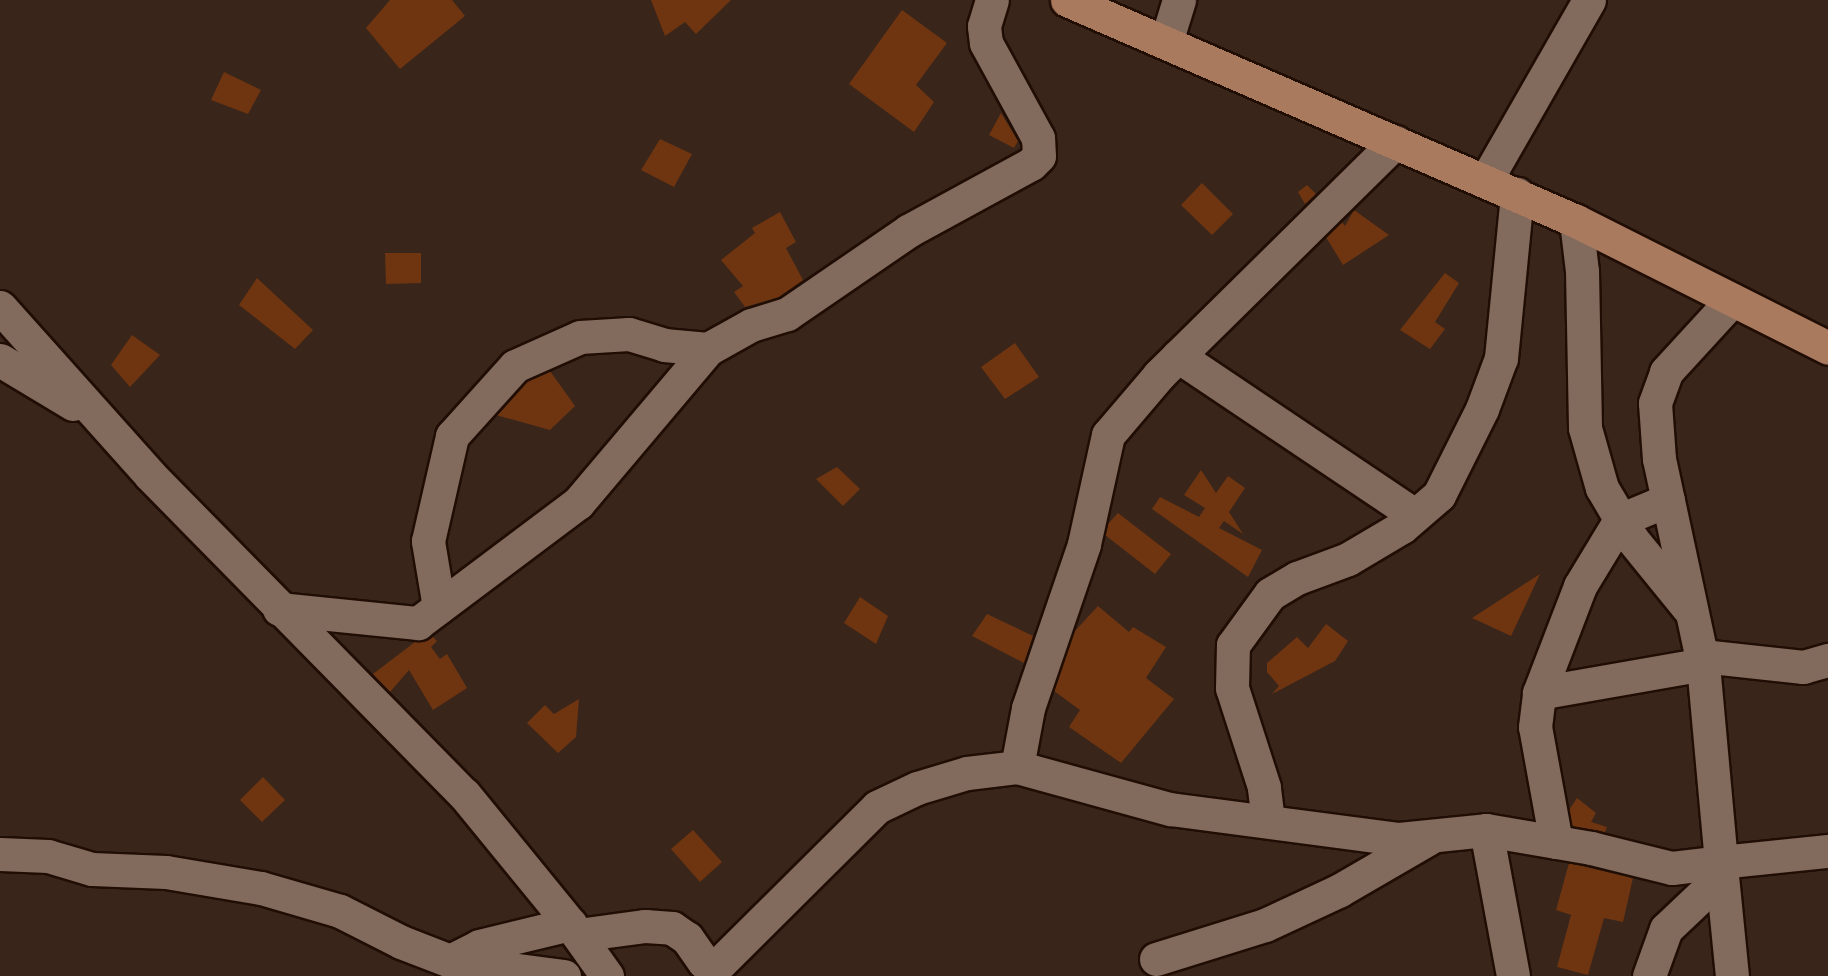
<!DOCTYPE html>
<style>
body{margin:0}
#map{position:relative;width:1828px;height:976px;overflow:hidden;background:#39251a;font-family:Commissioner,sans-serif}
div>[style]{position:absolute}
.building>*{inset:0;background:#6f3510}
.roads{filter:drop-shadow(2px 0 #200d04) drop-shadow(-2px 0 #200d04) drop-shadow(0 2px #200d04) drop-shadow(0 -2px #200d04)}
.minor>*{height:33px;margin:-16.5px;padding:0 16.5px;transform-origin:16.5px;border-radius:16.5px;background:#826a5d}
.major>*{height:33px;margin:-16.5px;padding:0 16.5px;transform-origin:16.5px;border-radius:16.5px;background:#aa7a5f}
span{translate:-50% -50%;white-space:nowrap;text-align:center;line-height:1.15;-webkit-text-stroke:4.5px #1a100c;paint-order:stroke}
</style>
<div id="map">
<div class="building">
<i style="clip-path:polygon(390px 0,452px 0,465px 16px,400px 69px,366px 28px)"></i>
<i style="clip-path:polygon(651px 0,731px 0,696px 34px,685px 22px,665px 36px)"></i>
<i style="clip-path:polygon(902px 10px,947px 43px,916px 85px,934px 102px,914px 132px,849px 84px)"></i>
<i style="clip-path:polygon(224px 72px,261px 90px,248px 114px,211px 100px)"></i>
<i style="clip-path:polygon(1001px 113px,1018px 141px,1014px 148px,989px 135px)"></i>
<i style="clip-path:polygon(660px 139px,692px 154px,674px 187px,641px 170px)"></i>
<i style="clip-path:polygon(1202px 183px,1233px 214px,1212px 235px,1181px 205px)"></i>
<i style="clip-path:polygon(1307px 185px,1316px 194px,1305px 204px,1298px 192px)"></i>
<i style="clip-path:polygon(1354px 210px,1389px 235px,1343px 265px,1326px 237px,1341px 221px,1345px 226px)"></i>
<i style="clip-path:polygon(780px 212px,796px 242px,786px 248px,803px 280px,779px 297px,745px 307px,734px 292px,743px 286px,721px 260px,755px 233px,752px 228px)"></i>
<i style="clip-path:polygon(385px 253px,421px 253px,421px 283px,386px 284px)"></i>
<i style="clip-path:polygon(1445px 273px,1459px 283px,1435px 322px,1445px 329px,1430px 349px,1400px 330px)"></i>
<i style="clip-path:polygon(257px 278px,313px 330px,295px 349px,239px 305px)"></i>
<i style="clip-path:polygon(132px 335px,160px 355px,130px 387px,111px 365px)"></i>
<i style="clip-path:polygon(1015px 343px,1039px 377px,1005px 399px,981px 367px)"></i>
<i style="clip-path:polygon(550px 371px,575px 406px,550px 430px,496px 415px,526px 381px)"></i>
<i style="clip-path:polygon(837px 467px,860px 489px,843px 506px,816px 479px)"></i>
<i style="clip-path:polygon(1201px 470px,1216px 493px,1228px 476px,1245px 488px,1229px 512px,1243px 534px,1224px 521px,1219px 528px,1262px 550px,1248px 577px,1152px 509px,1160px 497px,1199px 517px,1205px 508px,1184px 495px)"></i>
<i style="clip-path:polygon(1118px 513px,1171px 554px,1155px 574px,1105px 535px,1107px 525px)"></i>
<i style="clip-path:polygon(1540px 574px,1511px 636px,1472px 618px)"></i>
<i style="clip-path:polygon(860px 597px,888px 616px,876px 644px,844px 623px)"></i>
<i style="clip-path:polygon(1098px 606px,1129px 632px,1133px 627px,1166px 647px,1146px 678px,1174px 699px,1121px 763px,1069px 727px,1080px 710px,1054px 691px,1074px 632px)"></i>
<i style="clip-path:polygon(987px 614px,1033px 636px,1024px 663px,972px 636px)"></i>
<i style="clip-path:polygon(1326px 624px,1348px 641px,1335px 661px,1272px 694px,1279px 686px,1267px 672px,1267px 663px,1297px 637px,1308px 648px)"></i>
<i style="clip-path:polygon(432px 636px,437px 641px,431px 647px,440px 659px,447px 654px,467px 688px,433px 710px,409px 670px,390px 692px,373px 674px,415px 642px)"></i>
<i style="clip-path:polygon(579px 699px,576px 737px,558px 753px,527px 723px,545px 705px,554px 714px)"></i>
<i style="clip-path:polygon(263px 777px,285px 800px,262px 822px,240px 800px)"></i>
<i style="clip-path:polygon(1577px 798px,1596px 813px,1591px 822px,1607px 827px,1605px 832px,1572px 826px,1569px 810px)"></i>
<i style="clip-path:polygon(693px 830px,722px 862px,700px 882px,671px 849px)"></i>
<i style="clip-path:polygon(1569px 863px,1633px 878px,1623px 922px,1604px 918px,1588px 975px,1557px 967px,1571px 915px,1556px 910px)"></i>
</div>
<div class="roads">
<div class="minor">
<i style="left:1166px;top:42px;width:44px;rotate:-72.8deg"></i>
<i style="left:1486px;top:180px;width:207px;rotate:-60.2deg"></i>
<i style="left:1576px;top:221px;width:50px;rotate:83.2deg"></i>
<i style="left:1582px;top:271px;width:157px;rotate:88.9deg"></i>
<i style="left:1585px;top:428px;width:62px;rotate:74.2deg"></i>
<i style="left:1602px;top:488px;width:59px;rotate:59.5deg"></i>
<i style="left:1632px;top:539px;width:89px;rotate:50.9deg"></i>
<i style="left:0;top:307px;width:225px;rotate:48.2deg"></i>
<i style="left:150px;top:475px;width:448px;rotate:45.5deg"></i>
<i style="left:464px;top:794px;width:168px;rotate:50.8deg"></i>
<i style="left:570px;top:924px;width:64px;rotate:54.6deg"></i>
<i style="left:1178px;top:356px;width:285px;rotate:33.9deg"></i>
<i style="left:0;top:360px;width:85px;rotate:31.1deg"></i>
<i style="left:439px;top:607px;width:67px;rotate:-99.5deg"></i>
<i style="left:428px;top:541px;width:108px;rotate:-77.1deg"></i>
<i style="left:452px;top:436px;width:94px;rotate:-48deg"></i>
<i style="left:515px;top:366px;width:71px;rotate:-24deg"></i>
<i style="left:580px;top:337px;width:49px;rotate:-3.5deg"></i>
<i style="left:629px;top:334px;width:37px;rotate:17deg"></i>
<i style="left:664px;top:345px;width:44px;rotate:5.2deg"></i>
<i style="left:279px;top:609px;width:140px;rotate:5.8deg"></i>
<i style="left:418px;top:623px;width:200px;rotate:-36.9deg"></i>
<i style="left:578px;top:503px;width:202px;rotate:-49.8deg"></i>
<i style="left:708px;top:349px;width:49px;rotate:-29.2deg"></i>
<i style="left:751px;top:325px;width:38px;rotate:-17deg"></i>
<i style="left:787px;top:314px;width:147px;rotate:-34.4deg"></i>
<i style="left:908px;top:231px;width:140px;rotate:-28.6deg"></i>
<i style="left:1031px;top:164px;width:11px;rotate:-45deg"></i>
<i style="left:1039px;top:156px;width:18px;rotate:-93deg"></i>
<i style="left:1038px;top:138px;width:108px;rotate:-118.7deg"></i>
<i style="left:986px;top:43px;width:17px;rotate:-97deg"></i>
<i style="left:984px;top:26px;width:27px;rotate:-73deg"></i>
<i style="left:1702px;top:656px;width:102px;rotate:6.2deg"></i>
<i style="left:1803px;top:667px;width:26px;rotate:-16deg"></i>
<i style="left:1539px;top:693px;width:115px;rotate:-69deg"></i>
<i style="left:1580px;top:586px;width:77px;rotate:-58.8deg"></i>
<i style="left:1620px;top:520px;width:52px;rotate:-22.6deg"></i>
<i style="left:1017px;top:767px;width:60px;rotate:-79.4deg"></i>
<i style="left:1028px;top:708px;width:173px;rotate:-71.1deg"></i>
<i style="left:1084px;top:544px;width:112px;rotate:-77.6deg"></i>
<i style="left:1108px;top:435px;width:79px;rotate:-49.6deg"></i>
<i style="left:1159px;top:375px;width:332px;rotate:-44.6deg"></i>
<i style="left:1268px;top:821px;width:34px;rotate:-97deg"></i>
<i style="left:1264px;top:787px;width:104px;rotate:-107.9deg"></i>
<i style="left:1232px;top:688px;width:43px;rotate:-88.7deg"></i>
<i style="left:1233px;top:645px;width:63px;rotate:-54deg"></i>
<i style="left:1270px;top:594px;width:31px;rotate:-31deg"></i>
<i style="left:1297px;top:578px;width:54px;rotate:-20.4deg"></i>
<i style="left:1348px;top:559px;width:63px;rotate:-30.7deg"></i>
<i style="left:1402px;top:527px;width:49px;rotate:-40.9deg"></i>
<i style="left:1439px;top:495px;width:96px;rotate:-63.4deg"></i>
<i style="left:1482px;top:409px;width:54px;rotate:-69.6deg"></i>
<i style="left:1501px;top:358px;width:165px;rotate:-84.4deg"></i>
<i style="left:1486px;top:830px;width:148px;rotate:79.5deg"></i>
<i style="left:1556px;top:842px;width:117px;rotate:-100.3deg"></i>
<i style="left:1535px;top:727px;width:34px;rotate:-83deg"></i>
<i style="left:1539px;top:693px;width:167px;rotate:-10deg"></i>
<i style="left:0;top:854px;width:48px;rotate:2.4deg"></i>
<i style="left:48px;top:856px;width:46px;rotate:16.5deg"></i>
<i style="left:92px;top:869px;width:74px;rotate:2.3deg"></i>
<i style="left:166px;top:872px;width:96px;rotate:9.6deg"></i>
<i style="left:261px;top:888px;width:82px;rotate:16.2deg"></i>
<i style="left:340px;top:911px;width:68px;rotate:26.9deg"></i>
<i style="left:401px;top:942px;width:53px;rotate:21.2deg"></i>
<i style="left:450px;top:961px;width:115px;rotate:7.5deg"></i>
<i style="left:1722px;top:876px;width:100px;rotate:84.3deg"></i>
<i style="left:578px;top:935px;width:68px;rotate:-7.7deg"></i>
<i style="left:645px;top:926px;width:27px;rotate:4deg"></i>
<i style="left:672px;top:928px;width:18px;rotate:34deg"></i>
<i style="left:687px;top:938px;width:29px;rotate:55deg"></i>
<i style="left:704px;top:962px;width:14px;rotate:12deg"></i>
<i style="left:718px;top:965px;width:224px;rotate:-44.8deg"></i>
<i style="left:877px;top:807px;width:44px;rotate:-25.4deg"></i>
<i style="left:917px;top:788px;width:52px;rotate:-16.7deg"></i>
<i style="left:967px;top:773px;width:50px;rotate:-6.8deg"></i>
<i style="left:1017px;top:767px;width:159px;rotate:15.4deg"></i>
<i style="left:1170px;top:809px;width:231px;rotate:7.5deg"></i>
<i style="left:1399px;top:839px;width:87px;rotate:-5.9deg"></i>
<i style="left:1486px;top:830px;width:107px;rotate:9.7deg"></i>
<i style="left:1591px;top:848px;width:83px;rotate:13.9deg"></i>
<i style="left:1672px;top:868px;width:49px;rotate:-7deg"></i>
<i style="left:1721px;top:862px;width:199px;rotate:-95.2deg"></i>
<i style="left:1703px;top:664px;width:210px;rotate:-102.1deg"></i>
<i style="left:1659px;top:459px;width:56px;rotate:-94.1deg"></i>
<i style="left:1655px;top:403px;width:33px;rotate:-70deg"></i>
<i style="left:1666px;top:372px;width:98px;rotate:-47.5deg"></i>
<i style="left:1156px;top:959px;width:114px;rotate:-17.3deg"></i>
<i style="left:1265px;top:925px;width:83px;rotate:-25deg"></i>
<i style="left:1340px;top:890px;width:102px;rotate:-30.1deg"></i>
<i style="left:452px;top:960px;width:30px;rotate:-27deg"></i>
<i style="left:479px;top:946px;width:94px;rotate:-13.6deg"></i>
<i style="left:1649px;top:976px;width:50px;rotate:-70.1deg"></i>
<i style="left:1666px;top:929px;width:77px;rotate:-43.4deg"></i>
<i style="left:1722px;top:876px;width:14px;rotate:-94deg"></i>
<i style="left:1721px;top:862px;width:108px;rotate:-5.9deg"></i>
</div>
<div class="major">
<i style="left:1067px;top:0;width:555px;rotate:23.47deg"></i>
<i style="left:1576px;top:221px;width:282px;rotate:26.7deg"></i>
</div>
</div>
</div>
